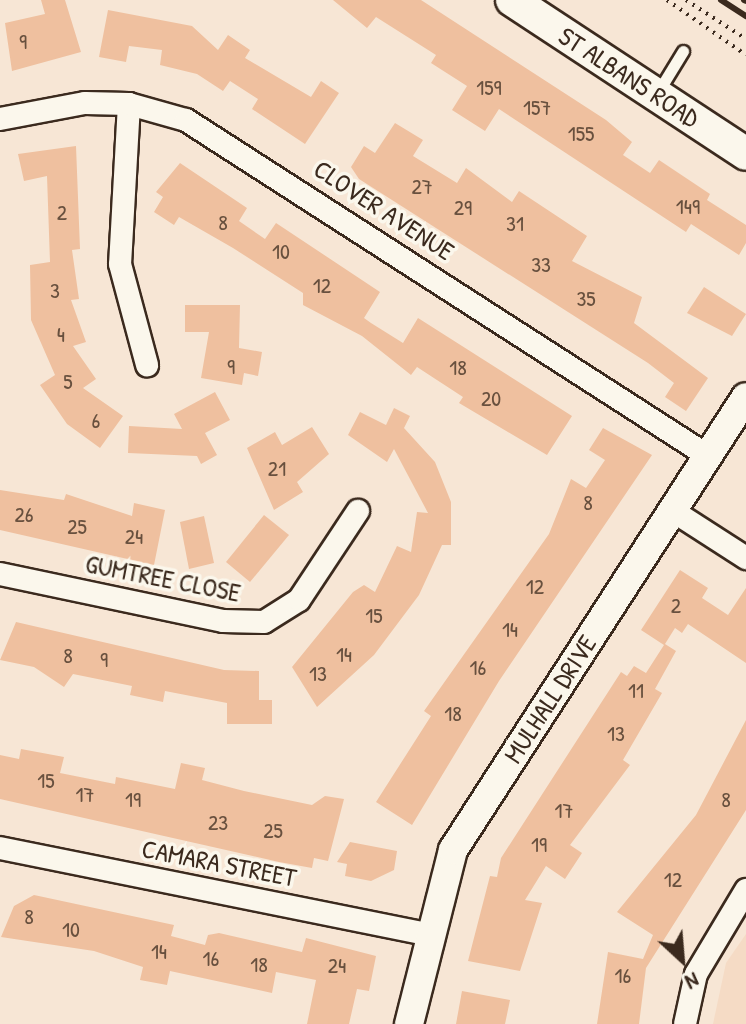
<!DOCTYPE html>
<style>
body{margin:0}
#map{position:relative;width:746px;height:1024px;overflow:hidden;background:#f7e6d5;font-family:"Patrick Hand",sans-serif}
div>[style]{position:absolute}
.built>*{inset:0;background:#f5dbc5}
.building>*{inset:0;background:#efc09f}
.path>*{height:4px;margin-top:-2px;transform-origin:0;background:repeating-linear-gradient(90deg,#3b2a1e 0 2px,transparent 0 8px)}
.roads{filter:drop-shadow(2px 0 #3b2a1e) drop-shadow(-2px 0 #3b2a1e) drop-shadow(0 2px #3b2a1e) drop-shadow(0 -2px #3b2a1e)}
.service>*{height:11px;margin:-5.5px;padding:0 5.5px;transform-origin:5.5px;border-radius:5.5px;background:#fbf7ec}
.minor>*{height:22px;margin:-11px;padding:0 11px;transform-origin:11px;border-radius:11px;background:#fbf7ec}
.tertiary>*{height:28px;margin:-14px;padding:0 14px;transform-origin:14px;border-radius:14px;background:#fbf7ec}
.secondary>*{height:32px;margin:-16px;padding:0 16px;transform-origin:16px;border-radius:16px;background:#fbf7ec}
.rail>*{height:6px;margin:-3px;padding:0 3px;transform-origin:3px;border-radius:3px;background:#3b2a1e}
span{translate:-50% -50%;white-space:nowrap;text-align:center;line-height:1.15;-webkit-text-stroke:7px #fbf7ec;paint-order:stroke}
.number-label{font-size:22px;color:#68503e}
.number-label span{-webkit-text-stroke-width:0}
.street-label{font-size:26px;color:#3b2a1e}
.north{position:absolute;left:642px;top:920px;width:80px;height:80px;-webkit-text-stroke:6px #fbf7ec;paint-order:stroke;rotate:154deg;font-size:22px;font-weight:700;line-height:32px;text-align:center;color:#3b2a1e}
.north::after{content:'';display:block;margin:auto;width:28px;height:36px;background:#3b2a1e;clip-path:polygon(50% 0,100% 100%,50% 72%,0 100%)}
</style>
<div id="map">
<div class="built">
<i style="clip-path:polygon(746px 934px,746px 1024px,713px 1024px,726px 963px)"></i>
</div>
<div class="building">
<i style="clip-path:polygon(41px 0,65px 0,81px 52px,12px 71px,5px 23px,45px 14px)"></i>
<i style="clip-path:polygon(333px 0,421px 0,606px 120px,632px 142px,623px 155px,650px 173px,659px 160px,710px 194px,707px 200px,746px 225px,746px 243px,739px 255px,691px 224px,686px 232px,499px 109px,485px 131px,452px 110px,467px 86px,431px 63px,436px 55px,376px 17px,367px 28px)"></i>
<i style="clip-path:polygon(108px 10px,192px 26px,218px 50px,228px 35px,250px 50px,245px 58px,311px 97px,321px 81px,339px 93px,305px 144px,252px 109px,258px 99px,230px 81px,223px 91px,197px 74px,160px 65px,162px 50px,129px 46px,126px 62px,99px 57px)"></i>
<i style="clip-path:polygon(395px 123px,423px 140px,413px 156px,457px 183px,466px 168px,512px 202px,519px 191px,587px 236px,572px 261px,642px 297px,634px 323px,708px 378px,686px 411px,665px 397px,674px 383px,648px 363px,359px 179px,351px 167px,364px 146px,375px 153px)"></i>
<i style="clip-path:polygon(76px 146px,80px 249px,72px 250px,79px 299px,71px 300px,86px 342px,73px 346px,96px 379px,83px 388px,123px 416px,100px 448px,67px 424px,40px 385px,55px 375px,31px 320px,30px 265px,50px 262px,47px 176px,24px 181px,18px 154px)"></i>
<i style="clip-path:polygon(180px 163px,247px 208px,239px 221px,265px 239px,276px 223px,380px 292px,364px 318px,371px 323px,403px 343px,418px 318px,572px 416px,547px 455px,459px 403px,463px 397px,417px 367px,411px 375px,362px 336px,303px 305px,303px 293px,233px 248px,179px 217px,174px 225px,154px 212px,163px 197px,156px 192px)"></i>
<i style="clip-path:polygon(704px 287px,746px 314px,732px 336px,687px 313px)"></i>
<i style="clip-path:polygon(185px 305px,240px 305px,239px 348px,262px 352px,258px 376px,244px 373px,242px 385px,201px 378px,209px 332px,185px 332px)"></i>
<i style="clip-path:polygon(215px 392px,230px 420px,205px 433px,217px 455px,201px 464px,197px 456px,128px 453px,129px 426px,182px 429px,174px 414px)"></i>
<i style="clip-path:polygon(394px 408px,410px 416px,404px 428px,435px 462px,451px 502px,451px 545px,442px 545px,419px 595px,374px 655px,317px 707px,292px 667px,353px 592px,364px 585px,375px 592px,397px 546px,411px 552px,417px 512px,428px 513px,394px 449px,387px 462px,348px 435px,360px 412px,386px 425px)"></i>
<i style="clip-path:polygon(312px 427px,329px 454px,297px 482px,303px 492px,274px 510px,247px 448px,275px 432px,282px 445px)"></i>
<i style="clip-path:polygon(603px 428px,652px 455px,499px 681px,412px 825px,376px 802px,431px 716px,424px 711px,549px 534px,571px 479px,586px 488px,605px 460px,589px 450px)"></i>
<i style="clip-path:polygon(0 490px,64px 500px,66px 494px,132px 516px,134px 503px,165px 510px,154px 565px,0 530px)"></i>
<i style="clip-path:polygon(264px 515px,289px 535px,250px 582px,226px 562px)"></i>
<i style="clip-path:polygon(204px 516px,214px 563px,189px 569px,180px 522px)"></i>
<i style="clip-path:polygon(680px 570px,708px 588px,702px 598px,728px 615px,746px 588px,746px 663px,688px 624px,682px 633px,675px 628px,665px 644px,676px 651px,655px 689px,662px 693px,623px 760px,630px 765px,570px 845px,582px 853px,565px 879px,546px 866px,525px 900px,542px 903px,520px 971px,468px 961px,490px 876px,497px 877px,501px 858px,621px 672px,627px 676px,634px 666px,646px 673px,664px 645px,641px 630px)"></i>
<i style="clip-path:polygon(16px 622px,224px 670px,259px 671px,259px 700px,272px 700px,272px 724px,227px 724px,227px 703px,165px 691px,163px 702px,130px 695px,132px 686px,73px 674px,64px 687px,34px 667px,0 660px)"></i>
<i style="clip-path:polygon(746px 720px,746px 810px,646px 968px,639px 1024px,597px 1024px,608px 952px,643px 959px,653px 935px,617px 912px,696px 815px)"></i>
<i style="clip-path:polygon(21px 749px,64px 757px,60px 773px,115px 784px,116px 777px,175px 789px,181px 763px,205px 768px,202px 780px,244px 791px,312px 805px,325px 796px,344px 799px,328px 861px,314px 858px,312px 868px,279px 862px,0 799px,0 755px,19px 759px)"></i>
<i style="clip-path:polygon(350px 842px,397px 851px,394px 870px,371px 881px,345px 876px,347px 864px,337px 862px)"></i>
<i style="clip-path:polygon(34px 895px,174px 925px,171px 936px,205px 945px,208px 935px,219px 933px,302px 952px,306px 938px,376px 956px,369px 991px,357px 989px,349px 1024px,307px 1024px,316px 980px,276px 972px,272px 993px,170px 971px,167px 985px,140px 980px,143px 967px,94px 951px,1px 937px,14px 906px)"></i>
<i style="clip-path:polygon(462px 991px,510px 1000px,505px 1024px,456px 1024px)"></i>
</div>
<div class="path">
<i style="left:667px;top:0;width:96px;rotate:34.8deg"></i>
<i style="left:686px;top:0;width:72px;rotate:33deg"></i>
</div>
<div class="roads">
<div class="service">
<i style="left:658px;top:92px;width:48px;rotate:-58.6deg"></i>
</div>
<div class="minor">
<i style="left:129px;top:104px;width:160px;rotate:93.2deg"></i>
<i style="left:120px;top:264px;width:105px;rotate:75deg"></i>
<i style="left:0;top:119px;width:86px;rotate:-10.7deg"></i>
<i style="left:85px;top:103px;width:44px;rotate:1.3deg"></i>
<i style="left:129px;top:104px;width:59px;rotate:15.7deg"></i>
<i style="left:186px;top:120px;width:621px;rotate:32.77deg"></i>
<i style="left:673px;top:511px;width:87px;rotate:32.8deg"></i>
<i style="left:0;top:574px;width:228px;rotate:11.9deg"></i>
<i style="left:223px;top:621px;width:41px;rotate:1.4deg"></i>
<i style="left:264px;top:622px;width:41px;rotate:-32.2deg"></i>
<i style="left:299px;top:600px;width:107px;rotate:-56.5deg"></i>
<i style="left:0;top:848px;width:436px;rotate:11.4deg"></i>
<i style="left:685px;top:1024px;width:51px;rotate:-77.6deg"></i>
<i style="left:696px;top:974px;width:98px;rotate:-59.2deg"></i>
</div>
<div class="tertiary">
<i style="left:409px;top:1024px;width:179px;rotate:-75.8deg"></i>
<i style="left:453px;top:850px;width:539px;rotate:-57.11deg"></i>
</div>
<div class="secondary">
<i style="left:512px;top:0;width:280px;rotate:33.3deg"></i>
</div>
</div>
<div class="rail">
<i style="left:721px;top:0;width:30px;rotate:33deg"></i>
<i style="left:744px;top:0;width:2px;rotate:27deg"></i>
</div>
<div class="number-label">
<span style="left:23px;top:42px">9</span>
<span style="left:489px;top:88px">159</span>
<span style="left:537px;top:108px">157</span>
<span style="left:581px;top:134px">155</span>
<span style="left:422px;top:187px">27</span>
<span style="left:688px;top:207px">149</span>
<span style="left:463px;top:208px">29</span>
<span style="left:62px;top:213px">2</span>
<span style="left:223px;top:223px">8</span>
<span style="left:515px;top:224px">31</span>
<span style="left:281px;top:252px">10</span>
<span style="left:541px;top:265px">33</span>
<span style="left:322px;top:286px">12</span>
<span style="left:55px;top:291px">3</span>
<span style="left:586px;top:299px">35</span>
<span style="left:61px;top:335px">4</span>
<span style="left:231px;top:367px">9</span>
<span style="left:458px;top:368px">18</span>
<span style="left:68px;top:382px">5</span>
<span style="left:491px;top:399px">20</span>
<span style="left:96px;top:421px">6</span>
<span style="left:277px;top:469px">21</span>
<span style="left:588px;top:503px">8</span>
<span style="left:24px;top:515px">26</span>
<span style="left:77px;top:527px">25</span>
<span style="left:134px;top:537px">24</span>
<span style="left:535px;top:587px">12</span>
<span style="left:676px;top:606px">2</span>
<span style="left:374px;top:616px">15</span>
<span style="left:510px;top:630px">14</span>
<span style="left:344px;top:655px">14</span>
<span style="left:68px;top:656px">8</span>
<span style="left:104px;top:660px">9</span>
<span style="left:478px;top:668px">16</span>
<span style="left:318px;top:674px">13</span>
<span style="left:636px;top:691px">11</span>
<span style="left:453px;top:714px">18</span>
<span style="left:616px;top:734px">13</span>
<span style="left:46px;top:781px">15</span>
<span style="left:85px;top:795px">17</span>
<span style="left:133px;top:800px">19</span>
<span style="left:726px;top:800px">8</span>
<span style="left:564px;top:811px">17</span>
<span style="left:218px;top:823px">23</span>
<span style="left:273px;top:831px">25</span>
<span style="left:539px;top:845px">19</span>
<span style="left:673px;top:880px">12</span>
<span style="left:29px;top:917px">8</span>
<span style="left:71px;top:930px">10</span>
<span style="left:159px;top:952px">14</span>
<span style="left:211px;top:959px">16</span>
<span style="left:259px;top:965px">18</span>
<span style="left:337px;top:966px">24</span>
<span style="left:623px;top:976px">16</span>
</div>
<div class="street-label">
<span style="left:629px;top:77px;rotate:33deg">ST ALBANS ROAD</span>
<span style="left:384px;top:210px;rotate:33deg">CLOVER AVENUE</span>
<span style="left:163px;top:578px;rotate:11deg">GUMTREE CLOSE</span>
<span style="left:550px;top:699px;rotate:-57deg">MULHALL DRIVE</span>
<span style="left:219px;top:863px;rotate:11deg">CAMARA STREET</span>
</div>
<div class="north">N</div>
</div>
